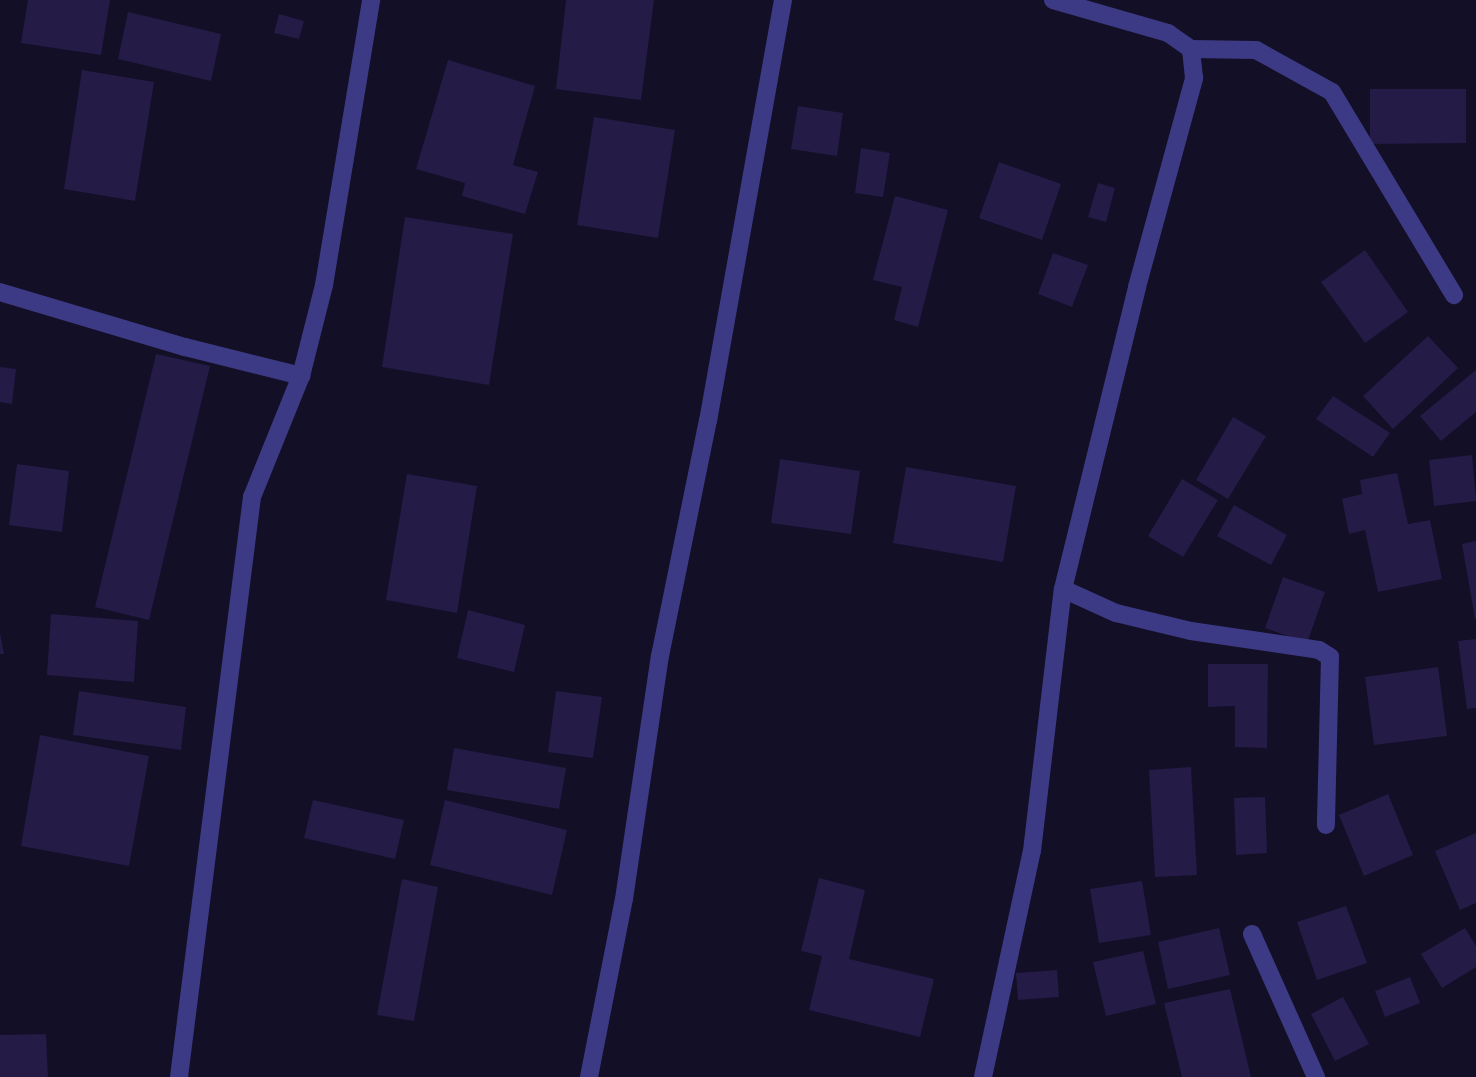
<!DOCTYPE html>
<style>
body{margin:0}
#map{position:relative;width:1476px;height:1077px;overflow:hidden;background:#130f26;font-family:"Work Sans",sans-serif}
div>[style]{position:absolute}
.building>*{inset:0;background:#241b47}
.lane>*{height:18px;margin:-9px;padding:0 9px;transform-origin:9px;border-radius:9px;background:#3d3a85}
.street>*{height:18px;margin:-9px;padding:0 9px;transform-origin:9px;border-radius:9px;background:#3d3a85}
span{translate:-50% -50%;white-space:nowrap;text-align:center;line-height:1.15;-webkit-text-stroke:6px #130f26;paint-order:stroke}
</style>
<div id="map">
<div class="building">
<i style="clip-path:polygon(28px 0,110px 0,101px 55px,21px 43px)"></i>
<i style="clip-path:polygon(566px 0,654px 0,641px 100px,556px 89px)"></i>
<i style="clip-path:polygon(128px 12px,221px 34px,211px 81px,118px 59px)"></i>
<i style="clip-path:polygon(279px 14px,304px 21px,299px 39px,274px 33px)"></i>
<i style="clip-path:polygon(448px 60px,535px 86px,513px 165px,538px 172px,525px 214px,462px 196px,465px 183px,416px 169px)"></i>
<i style="clip-path:polygon(82px 70px,154px 82px,135px 201px,64px 189px)"></i>
<i style="clip-path:polygon(1370px 89px,1466px 89px,1466px 143px,1370px 144px)"></i>
<i style="clip-path:polygon(798px 106px,843px 113px,837px 156px,791px 149px)"></i>
<i style="clip-path:polygon(594px 117px,675px 130px,658px 238px,577px 225px)"></i>
<i style="clip-path:polygon(861px 148px,890px 153px,883px 197px,855px 193px)"></i>
<i style="clip-path:polygon(999px 162px,1061px 184px,1042px 240px,979px 218px)"></i>
<i style="clip-path:polygon(1098px 183px,1115px 188px,1106px 222px,1088px 217px)"></i>
<i style="clip-path:polygon(895px 196px,948px 210px,918px 327px,894px 320px,902px 287px,873px 280px)"></i>
<i style="clip-path:polygon(405px 217px,513px 234px,489px 385px,382px 367px)"></i>
<i style="clip-path:polygon(1365px 250px,1408px 312px,1365px 343px,1321px 282px)"></i>
<i style="clip-path:polygon(1053px 253px,1088px 265px,1072px 307px,1038px 294px)"></i>
<i style="clip-path:polygon(1428px 336px,1458px 368px,1393px 429px,1363px 396px)"></i>
<i style="clip-path:polygon(156px 354px,210px 366px,149px 620px,95px 607px)"></i>
<i style="clip-path:polygon(0 367px,16px 369px,12px 404px,0 402px)"></i>
<i style="clip-path:polygon(1476px 370px,1476px 412px,1441px 441px,1420px 416px)"></i>
<i style="clip-path:polygon(1333px 396px,1390px 433px,1373px 457px,1316px 419px)"></i>
<i style="clip-path:polygon(1233px 417px,1266px 436px,1228px 499px,1196px 480px)"></i>
<i style="clip-path:polygon(1472px 455px,1476px 501px,1434px 506px,1429px 460px)"></i>
<i style="clip-path:polygon(780px 459px,860px 471px,851px 534px,771px 523px)"></i>
<i style="clip-path:polygon(17px 464px,69px 471px,62px 532px,9px 525px)"></i>
<i style="clip-path:polygon(906px 467px,1016px 486px,1003px 562px,893px 543px)"></i>
<i style="clip-path:polygon(1397px 473px,1408px 524px,1430px 520px,1442px 579px,1378px 592px,1365px 530px,1349px 534px,1342px 499px,1362px 494px,1360px 480px)"></i>
<i style="clip-path:polygon(407px 474px,477px 486px,457px 613px,386px 600px)"></i>
<i style="clip-path:polygon(1182px 479px,1218px 500px,1183px 557px,1148px 536px)"></i>
<i style="clip-path:polygon(1234px 505px,1287px 535px,1271px 565px,1217px 536px)"></i>
<i style="clip-path:polygon(1476px 541px,1476px 619px,1475px 619px,1462px 544px)"></i>
<i style="clip-path:polygon(1283px 577px,1325px 592px,1307px 643px,1265px 628px)"></i>
<i style="clip-path:polygon(468px 610px,525px 625px,514px 672px,457px 658px)"></i>
<i style="clip-path:polygon(51px 614px,138px 621px,134px 682px,47px 675px)"></i>
<i style="clip-path:polygon(0 633px,4px 654px,0 654px)"></i>
<i style="clip-path:polygon(1476px 639px,1476px 708px,1467px 709px,1458px 641px)"></i>
<i style="clip-path:polygon(1208px 664px,1268px 664px,1267px 748px,1235px 747px,1235px 706px,1208px 707px)"></i>
<i style="clip-path:polygon(1438px 667px,1447px 736px,1374px 745px,1365px 677px)"></i>
<i style="clip-path:polygon(79px 691px,186px 707px,181px 750px,73px 735px)"></i>
<i style="clip-path:polygon(556px 691px,602px 697px,593px 758px,548px 752px)"></i>
<i style="clip-path:polygon(40px 735px,149px 756px,129px 866px,21px 846px)"></i>
<i style="clip-path:polygon(454px 748px,566px 768px,559px 809px,447px 790px)"></i>
<i style="clip-path:polygon(1191px 767px,1197px 875px,1155px 877px,1149px 770px)"></i>
<i style="clip-path:polygon(1388px 794px,1413px 855px,1364px 876px,1339px 815px)"></i>
<i style="clip-path:polygon(1265px 797px,1267px 853px,1236px 855px,1234px 798px)"></i>
<i style="clip-path:polygon(313px 800px,404px 820px,395px 859px,304px 838px)"></i>
<i style="clip-path:polygon(445px 800px,567px 830px,552px 895px,430px 865px)"></i>
<i style="clip-path:polygon(1476px 833px,1476px 903px,1460px 910px,1435px 851px)"></i>
<i style="clip-path:polygon(819px 878px,865px 890px,849px 959px,934px 979px,920px 1037px,809px 1010px,822px 956px,801px 951px)"></i>
<i style="clip-path:polygon(402px 879px,438px 887px,414px 1021px,377px 1015px)"></i>
<i style="clip-path:polygon(1142px 881px,1151px 935px,1099px 943px,1090px 889px)"></i>
<i style="clip-path:polygon(1346px 906px,1367px 963px,1317px 980px,1297px 922px)"></i>
<i style="clip-path:polygon(1219px 928px,1230px 975px,1168px 989px,1158px 942px)"></i>
<i style="clip-path:polygon(1465px 928px,1476px 946px,1476px 967px,1442px 988px,1421px 954px)"></i>
<i style="clip-path:polygon(1143px 951px,1156px 1004px,1106px 1016px,1093px 962px)"></i>
<i style="clip-path:polygon(1057px 970px,1059px 997px,1018px 1000px,1016px 973px)"></i>
<i style="clip-path:polygon(1410px 977px,1420px 1003px,1385px 1017px,1375px 991px)"></i>
<i style="clip-path:polygon(1230px 989px,1251px 1077px,1182px 1077px,1164px 1003px)"></i>
<i style="clip-path:polygon(1343px 997px,1369px 1044px,1335px 1061px,1311px 1014px)"></i>
<i style="clip-path:polygon(46px 1034px,48px 1077px,0 1077px,0 1035px)"></i>
</div>
<div class="lane">
<i style="left:1252px;top:934px;width:157px;rotate:65.9deg"></i>
</div>
<div class="street">
<i style="left:1053px;top:0;width:120px;rotate:16deg"></i>
<i style="left:1168px;top:33px;width:28px;rotate:35deg"></i>
<i style="left:1191px;top:49px;width:65px;rotate:0.9deg"></i>
<i style="left:1256px;top:50px;width:87px;rotate:28.9deg"></i>
<i style="left:1332px;top:92px;width:237px;rotate:59deg"></i>
<i style="left:0;top:292px;width:193px;rotate:16.6deg"></i>
<i style="left:185px;top:347px;width:120px;rotate:14deg"></i>
<i style="left:1063px;top:589px;width:58px;rotate:24.4deg"></i>
<i style="left:1116px;top:613px;width:77px;rotate:13.5deg"></i>
<i style="left:1191px;top:631px;width:129px;rotate:8.4deg"></i>
<i style="left:1319px;top:650px;width:13px;rotate:32deg"></i>
<i style="left:1330px;top:657px;width:168px;rotate:91.4deg"></i>
<i style="left:179px;top:1077px;width:585px;rotate:-82.83deg"></i>
<i style="left:252px;top:497px;width:131px;rotate:-68deg"></i>
<i style="left:301px;top:376px;width:94px;rotate:-75.8deg"></i>
<i style="left:324px;top:285px;width:289px;rotate:-80.6deg"></i>
<i style="left:589px;top:1077px;width:181px;rotate:-78.9deg"></i>
<i style="left:624px;top:899px;width:246px;rotate:-81.6deg"></i>
<i style="left:660px;top:656px;width:240px;rotate:-78.5deg"></i>
<i style="left:708px;top:421px;width:428px;rotate:-79.9deg"></i>
<i style="left:983px;top:1077px;width:231px;rotate:-77.8deg"></i>
<i style="left:1032px;top:851px;width:264px;rotate:-83.3deg"></i>
<i style="left:1063px;top:589px;width:311px;rotate:-76.2deg"></i>
<i style="left:1137px;top:287px;width:217px;rotate:-74.7deg"></i>
<i style="left:1194px;top:78px;width:29px;rotate:-96deg"></i>
</div>
</div>
